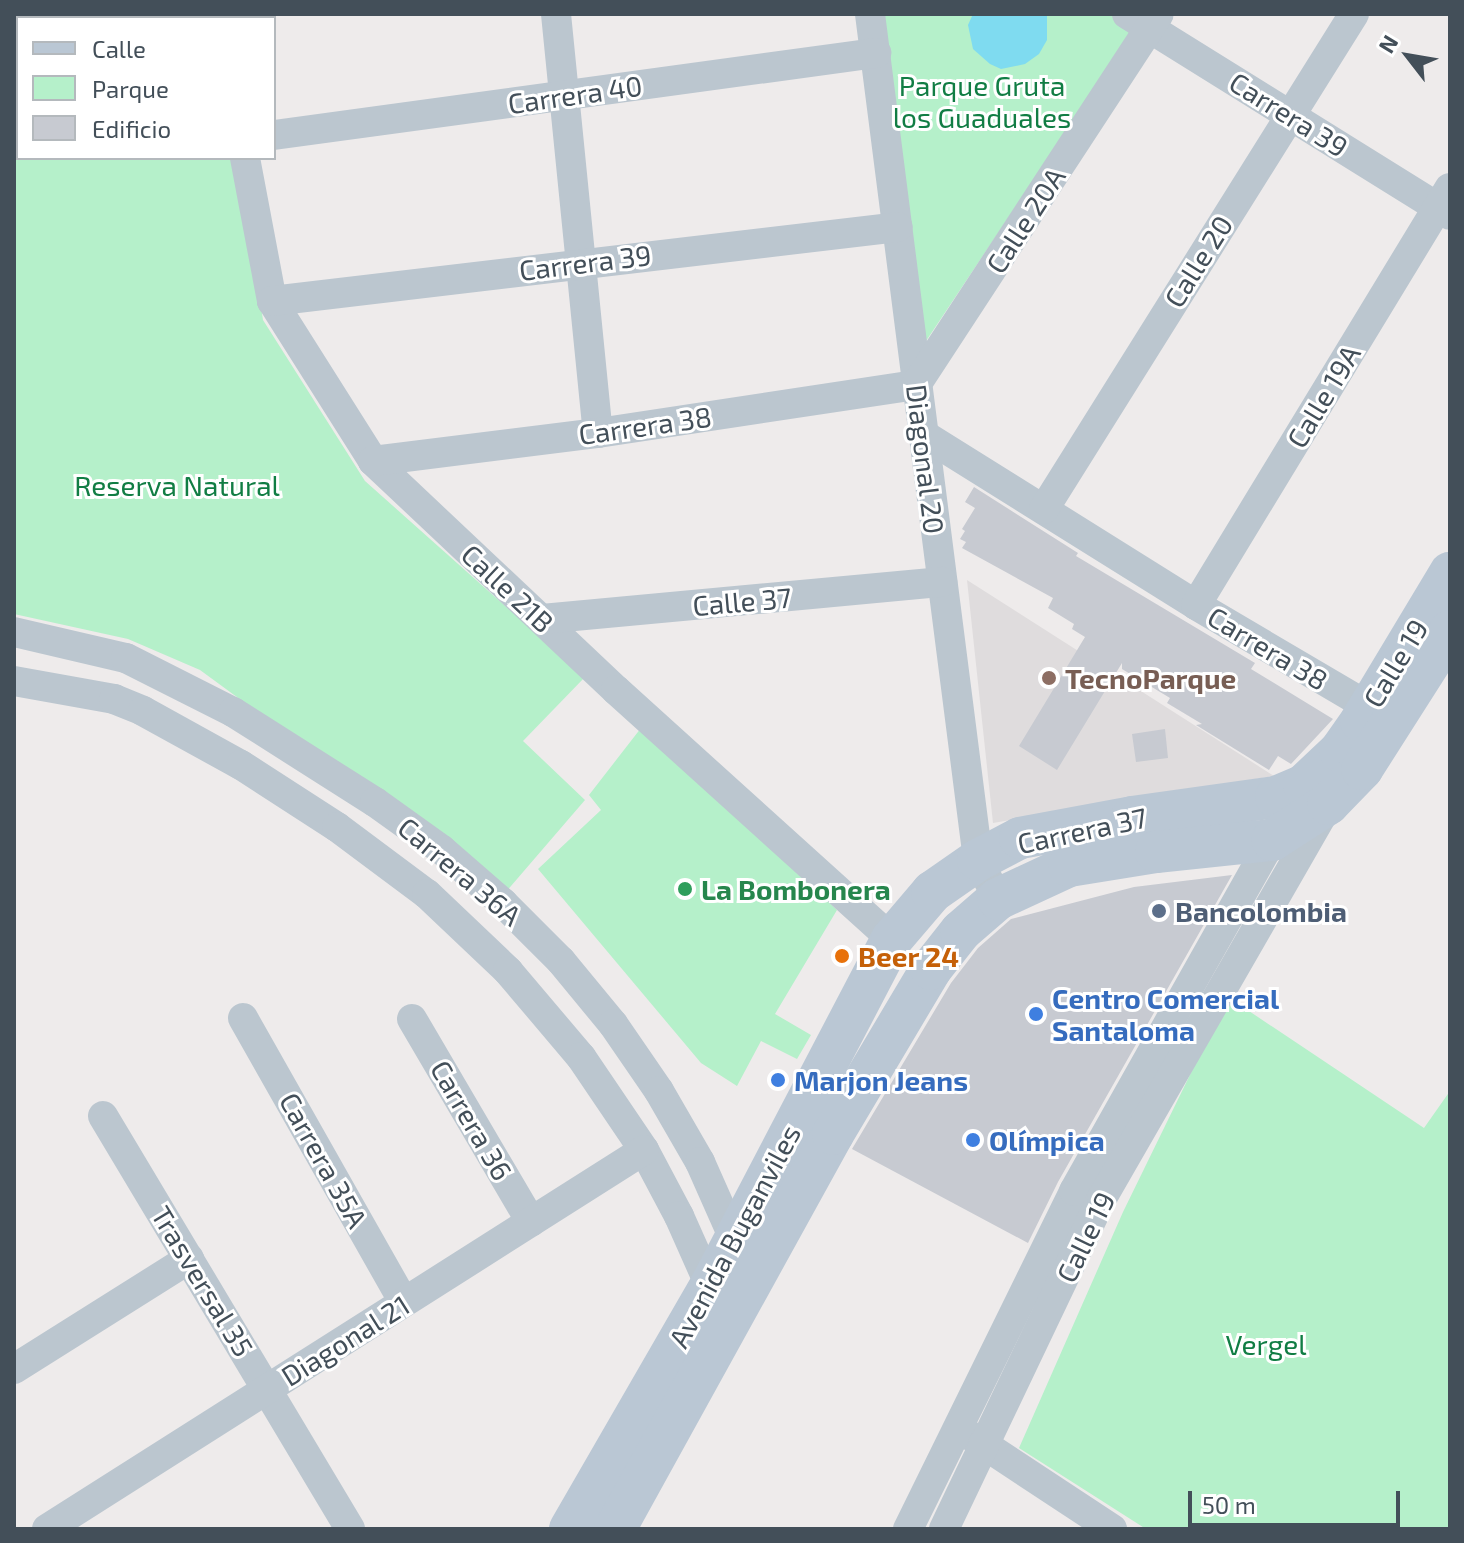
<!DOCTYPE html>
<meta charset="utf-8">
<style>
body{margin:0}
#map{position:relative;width:1464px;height:1543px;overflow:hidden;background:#eeebeb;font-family:"Exo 2",sans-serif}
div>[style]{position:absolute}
.education>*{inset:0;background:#dfdcdd}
.green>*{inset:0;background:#b5f0ca}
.water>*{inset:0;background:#7fdbf0}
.building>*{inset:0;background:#c7cad1}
.minor>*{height:30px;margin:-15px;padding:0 15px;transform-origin:15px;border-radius:15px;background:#bbc6cf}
.secondary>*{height:42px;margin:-21px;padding:0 21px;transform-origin:21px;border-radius:21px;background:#bac7d4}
.dots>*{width:22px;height:22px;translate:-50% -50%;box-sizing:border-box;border:4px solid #fff;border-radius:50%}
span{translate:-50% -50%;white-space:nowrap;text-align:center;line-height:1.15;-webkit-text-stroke:6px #fff;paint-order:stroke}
.park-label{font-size:28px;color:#117d44}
.street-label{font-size:28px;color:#434f59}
.education-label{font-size:28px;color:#785e54;font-weight:700}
.left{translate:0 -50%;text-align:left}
.leisure-label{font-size:28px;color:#27864d;font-weight:700}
.service-label{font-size:28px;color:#4e5e75;font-weight:700}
.food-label{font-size:28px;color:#c56008;font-weight:700}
.shop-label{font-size:28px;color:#366cbe;font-weight:700}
.frame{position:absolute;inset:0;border:16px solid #434f59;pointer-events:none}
.legend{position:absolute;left:16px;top:16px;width:260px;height:144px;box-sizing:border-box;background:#fff;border:2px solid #b4b9bd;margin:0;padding:10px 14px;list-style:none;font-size:24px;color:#434f59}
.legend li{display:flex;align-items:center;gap:16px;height:40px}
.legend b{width:40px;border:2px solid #b4b9bd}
.north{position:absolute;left:1368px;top:16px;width:80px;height:80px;-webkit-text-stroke:6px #fff;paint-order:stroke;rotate:301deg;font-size:22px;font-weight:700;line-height:32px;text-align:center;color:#434f59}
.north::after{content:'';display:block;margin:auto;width:28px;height:36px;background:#434f59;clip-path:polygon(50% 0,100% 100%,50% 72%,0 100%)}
.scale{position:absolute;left:1188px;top:1491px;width:212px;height:36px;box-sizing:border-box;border:4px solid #434f59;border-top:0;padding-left:10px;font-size:24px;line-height:28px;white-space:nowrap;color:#434f59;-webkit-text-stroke:6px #fff;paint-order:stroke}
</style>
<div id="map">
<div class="education">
<i style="clip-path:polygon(967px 580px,1274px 776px,993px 823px)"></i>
</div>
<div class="green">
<i style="clip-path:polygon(14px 14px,226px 14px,226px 18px,18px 18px,18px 158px,238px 158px,263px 320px,365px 481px,585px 677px,523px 741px,585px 800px,505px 893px,200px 670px,128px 639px,14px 614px)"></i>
<i style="clip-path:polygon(881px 14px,1110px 14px,1134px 29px,926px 341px)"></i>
<i style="clip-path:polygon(641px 728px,837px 910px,775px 1014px,811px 1035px,797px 1059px,761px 1041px,737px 1086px,701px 1063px,538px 869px,601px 810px,589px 795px)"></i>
<i style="clip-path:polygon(1228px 997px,1424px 1128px,1450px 1091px,1450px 1529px,1146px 1529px,1019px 1448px,1123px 1212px)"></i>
</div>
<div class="water">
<i style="clip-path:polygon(973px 14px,1047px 14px,1047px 40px,1039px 54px,1025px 64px,1001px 69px,990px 64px,973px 49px,968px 25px)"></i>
</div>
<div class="building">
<i style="clip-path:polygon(974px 487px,1078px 553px,1076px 556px,1255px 663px,1251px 669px,1333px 719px,1291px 764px,1278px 756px,1269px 770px,1196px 725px,1202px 724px,1167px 703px,1170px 698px,1122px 669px,1122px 663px,1057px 770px,1019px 746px,1085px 637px,1072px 629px,1074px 624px,1048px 608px,1053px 598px,962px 548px,966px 542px,960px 539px,965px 531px,962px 529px,975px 508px,965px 502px)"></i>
<i style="clip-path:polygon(1165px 729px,1168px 758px,1136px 762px,1132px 734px)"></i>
<i style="clip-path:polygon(1232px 875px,1058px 1182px,1028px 1243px,852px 1149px,951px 983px,978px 948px,1011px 919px,1134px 887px)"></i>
</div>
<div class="minor">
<i style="left:234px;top:14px;width:4px;rotate:90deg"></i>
<i style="left:556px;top:14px;width:421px;rotate:84.3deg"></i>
<i style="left:870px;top:14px;width:853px;rotate:82.72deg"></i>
<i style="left:978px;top:860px;width:44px;rotate:62.9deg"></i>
<i style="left:1127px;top:14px;width:380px;rotate:31.9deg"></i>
<i style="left:274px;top:135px;width:608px;rotate:-7.76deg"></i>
<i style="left:245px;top:158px;width:146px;rotate:79.3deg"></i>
<i style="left:272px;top:301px;width:189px;rotate:57.7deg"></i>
<i style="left:373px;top:461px;width:334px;rotate:43.3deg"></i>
<i style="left:616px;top:690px;width:372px;rotate:42.1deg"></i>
<i style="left:272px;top:301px;width:630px;rotate:-6.74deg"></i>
<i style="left:924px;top:435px;width:321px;rotate:32deg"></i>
<i style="left:1196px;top:605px;width:201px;rotate:30.5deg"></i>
<i style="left:373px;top:461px;width:227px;rotate:-7.1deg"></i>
<i style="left:598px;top:433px;width:322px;rotate:-8.6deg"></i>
<i style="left:916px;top:385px;width:443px;rotate:-56.8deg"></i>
<i style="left:1044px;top:509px;width:584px;rotate:-57.94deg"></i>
<i style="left:1196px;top:605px;width:488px;rotate:-58.7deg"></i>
<i style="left:542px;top:619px;width:402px;rotate:-5.3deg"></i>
<i style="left:14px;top:632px;width:115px;rotate:13.1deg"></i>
<i style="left:126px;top:658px;width:120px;rotate:26.8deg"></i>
<i style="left:233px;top:712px;width:168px;rotate:32.4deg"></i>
<i style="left:375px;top:802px;width:82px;rotate:35.6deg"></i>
<i style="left:442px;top:850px;width:81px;rotate:41deg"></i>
<i style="left:503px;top:903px;width:82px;rotate:45deg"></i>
<i style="left:561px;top:961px;width:82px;rotate:50.5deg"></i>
<i style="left:613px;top:1024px;width:81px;rotate:55.5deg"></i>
<i style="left:659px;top:1091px;width:82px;rotate:60deg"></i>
<i style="left:700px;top:1162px;width:96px;rotate:66.1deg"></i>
<i style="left:14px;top:681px;width:102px;rotate:10.2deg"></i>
<i style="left:114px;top:699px;width:31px;rotate:22deg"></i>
<i style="left:143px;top:711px;width:112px;rotate:28.9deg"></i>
<i style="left:241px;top:765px;width:114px;rotate:32.9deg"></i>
<i style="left:337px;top:827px;width:112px;rotate:36.7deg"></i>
<i style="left:427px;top:894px;width:112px;rotate:43.5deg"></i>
<i style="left:508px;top:971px;width:113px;rotate:49.7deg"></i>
<i style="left:581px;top:1057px;width:112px;rotate:55.9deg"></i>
<i style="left:644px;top:1150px;width:75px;rotate:62.1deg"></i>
<i style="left:679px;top:1216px;width:91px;rotate:66deg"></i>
<i style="left:243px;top:1018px;width:326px;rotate:60.5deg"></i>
<i style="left:412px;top:1019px;width:235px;rotate:59.6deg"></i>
<i style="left:103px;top:1116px;width:481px;rotate:59.1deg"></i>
<i style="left:14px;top:1369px;width:207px;rotate:-32.2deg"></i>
<i style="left:971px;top:1436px;width:169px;rotate:33.4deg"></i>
<i style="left:47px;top:1529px;width:707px;rotate:-32.41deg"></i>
<i style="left:908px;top:1529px;width:377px;rotate:-63.8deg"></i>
<i style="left:1074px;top:1191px;width:403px;rotate:-60.6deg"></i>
<i style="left:944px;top:1529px;width:367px;rotate:-64.5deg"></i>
<i style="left:1102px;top:1198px;width:448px;rotate:-60.1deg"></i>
</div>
<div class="secondary">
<i style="left:570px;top:1529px;width:282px;rotate:-60deg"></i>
<i style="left:711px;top:1285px;width:390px;rotate:-62.4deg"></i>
<i style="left:892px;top:939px;width:62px;rotate:-49.6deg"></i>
<i style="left:932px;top:892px;width:56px;rotate:-34.8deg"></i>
<i style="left:978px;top:860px;width:47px;rotate:-27.6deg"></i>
<i style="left:1020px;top:838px;width:114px;rotate:-10.6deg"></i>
<i style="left:1132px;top:817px;width:145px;rotate:-7.9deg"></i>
<i style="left:1276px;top:797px;width:30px;rotate:-23deg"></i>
<i style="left:1304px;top:785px;width:50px;rotate:-43.4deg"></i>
<i style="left:1340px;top:751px;width:37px;rotate:-55deg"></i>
<i style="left:1361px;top:721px;width:173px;rotate:-59deg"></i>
<i style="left:615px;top:1529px;width:451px;rotate:-61.1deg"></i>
<i style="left:833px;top:1134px;width:192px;rotate:-59.3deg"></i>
<i style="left:931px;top:969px;width:48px;rotate:-51.7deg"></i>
<i style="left:961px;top:931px;width:49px;rotate:-40.9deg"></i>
<i style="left:998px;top:899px;width:78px;rotate:-24.9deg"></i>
<i style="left:1069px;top:866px;width:88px;rotate:-9.1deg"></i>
<i style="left:1156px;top:852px;width:117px;rotate:-5.9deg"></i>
<i style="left:1272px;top:840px;width:67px;rotate:-32.7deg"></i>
<i style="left:1328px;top:804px;width:49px;rotate:-45.8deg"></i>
<i style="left:1362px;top:769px;width:164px;rotate:-57.5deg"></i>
</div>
<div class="dots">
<i style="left:1049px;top:678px;background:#8d6e63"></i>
<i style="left:685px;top:889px;background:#2e9e5b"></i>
<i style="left:1159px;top:911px;background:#5c6f8a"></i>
<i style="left:842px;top:956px;background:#e8710a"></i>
<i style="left:1036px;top:1014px;background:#3f7fe0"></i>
<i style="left:778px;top:1080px;background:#3f7fe0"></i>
<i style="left:973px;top:1140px;background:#3f7fe0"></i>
</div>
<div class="park-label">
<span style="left:982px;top:101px">Parque Gruta<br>los Guaduales</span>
<span style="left:177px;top:485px">Reserva Natural</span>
<span style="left:1266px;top:1344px">Vergel</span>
</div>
<div class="street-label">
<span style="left:575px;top:94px;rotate:-8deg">Carrera 40</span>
<span style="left:1289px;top:114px;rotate:32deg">Carrera 39</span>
<span style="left:1025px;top:220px;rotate:-57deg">Calle 20A</span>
<span style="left:1198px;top:261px;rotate:-58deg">Calle 20</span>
<span style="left:585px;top:262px;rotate:-7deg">Carrera 39</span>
<span style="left:1323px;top:396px;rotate:-59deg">Calle 19A</span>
<span style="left:645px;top:425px;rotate:-8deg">Carrera 38</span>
<span style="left:926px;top:459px;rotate:83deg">Diagonal 20</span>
<span style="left:508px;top:588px;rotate:43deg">Calle 21B</span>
<span style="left:742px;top:601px;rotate:-5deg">Calle 37</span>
<span style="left:1268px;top:648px;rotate:31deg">Carrera 38</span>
<span style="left:1395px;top:663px;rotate:-59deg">Calle 19</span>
<span style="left:1082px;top:830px;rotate:-12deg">Carrera 37</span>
<span style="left:460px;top:871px;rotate:40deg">Carrera 36A</span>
<span style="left:472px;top:1120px;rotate:60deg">Carrera 36</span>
<span style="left:324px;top:1160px;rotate:61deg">Carrera 35A</span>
<span style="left:734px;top:1236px;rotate:-62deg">Avenida Buganviles</span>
<span style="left:1085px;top:1237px;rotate:-64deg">Calle 19</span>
<span style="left:203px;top:1281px;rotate:59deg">Trasversal 35</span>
<span style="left:345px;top:1340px;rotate:-32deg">Diagonal 21</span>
</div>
<div class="education-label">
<span class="left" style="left:1065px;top:678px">TecnoParque</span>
</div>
<div class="leisure-label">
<span class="left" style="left:701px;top:889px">La Bombonera</span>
</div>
<div class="service-label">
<span class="left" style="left:1175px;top:911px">Bancolombia</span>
</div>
<div class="food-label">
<span class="left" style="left:858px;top:956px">Beer 24</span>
</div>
<div class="shop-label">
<span class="left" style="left:1052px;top:1014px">Centro Comercial<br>Santaloma</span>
<span class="left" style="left:794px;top:1080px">Marjon Jeans</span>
<span class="left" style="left:989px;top:1140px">Olímpica</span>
</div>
<div class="frame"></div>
<ul class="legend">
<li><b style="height:10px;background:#bac7d4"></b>Calle</li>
<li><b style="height:22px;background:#b5f0ca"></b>Parque</li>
<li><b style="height:22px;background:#c7cad1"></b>Edificio</li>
</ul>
<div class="north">N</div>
<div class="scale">50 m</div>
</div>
